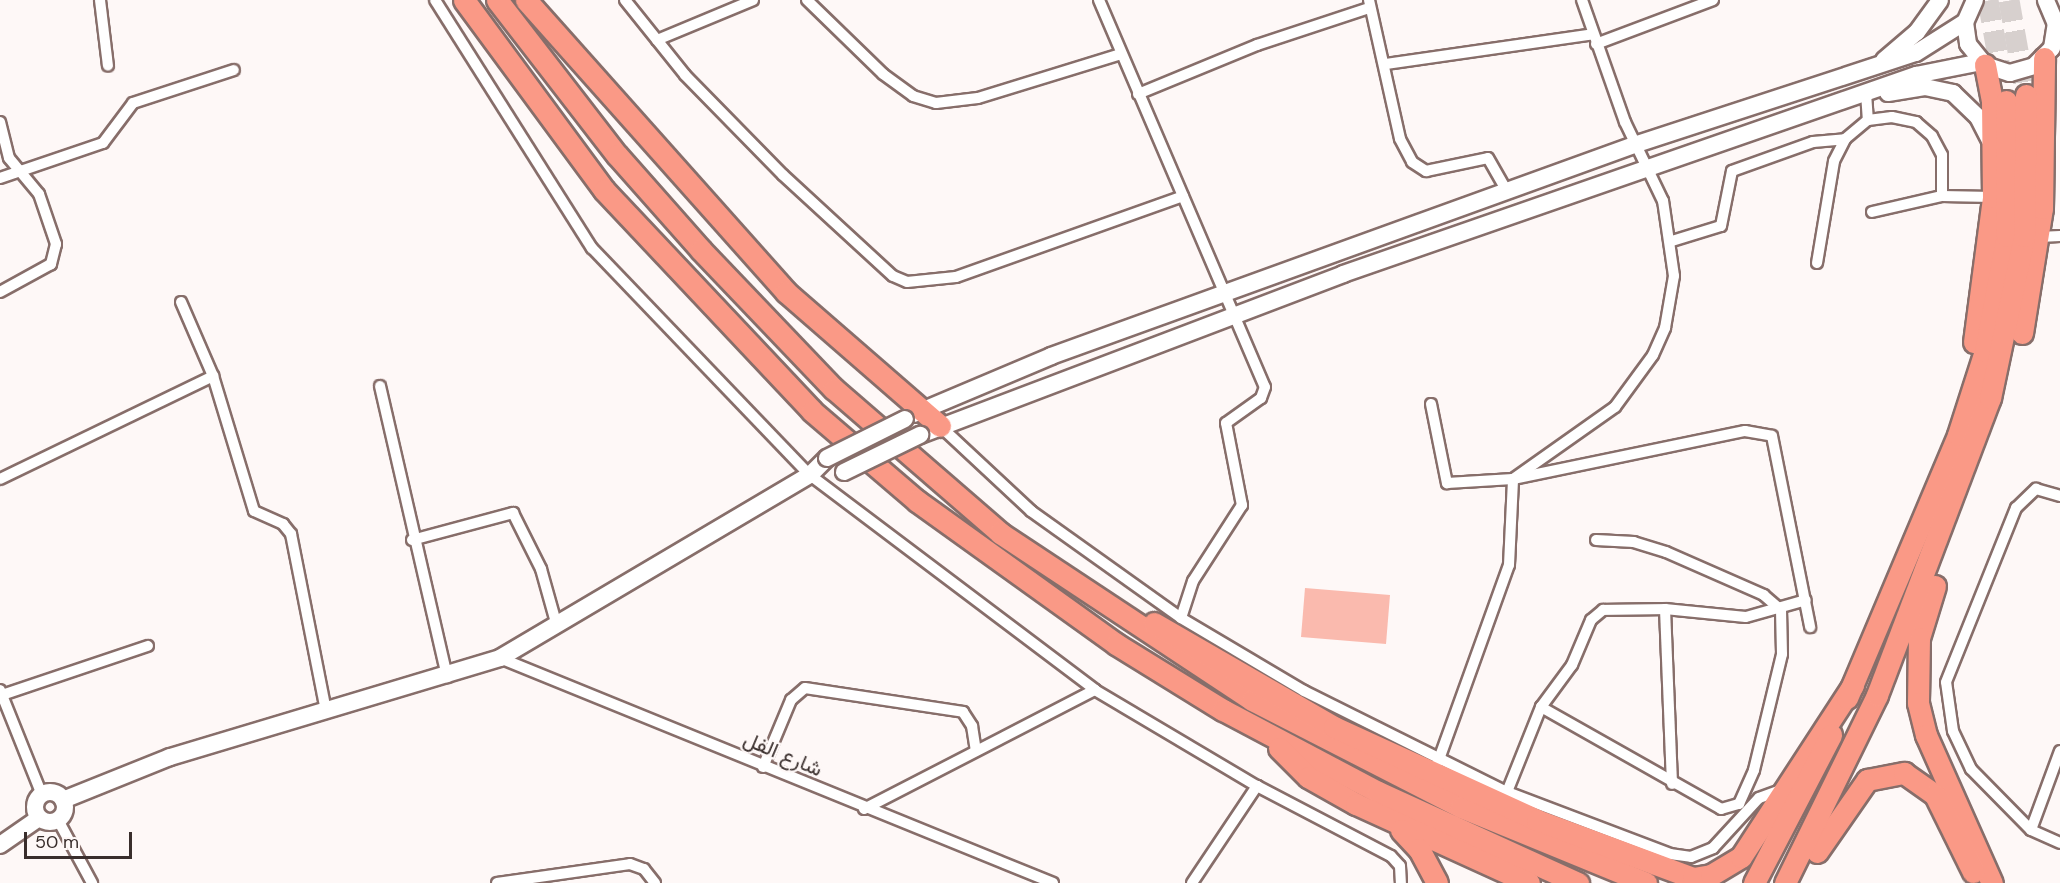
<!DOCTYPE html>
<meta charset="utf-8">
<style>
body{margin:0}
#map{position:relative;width:2060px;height:883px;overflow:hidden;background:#fef8f7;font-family:"DM Sans",Vazirmatn,sans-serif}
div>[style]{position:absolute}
.green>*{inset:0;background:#fabaae}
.highway-tunnel>*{height:21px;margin-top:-10.5px;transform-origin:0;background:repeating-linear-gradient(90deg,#d7d0ce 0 21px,transparent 0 31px)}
.roads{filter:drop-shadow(2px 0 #876e6a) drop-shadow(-2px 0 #876e6a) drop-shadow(0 2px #876e6a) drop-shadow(0 -2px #876e6a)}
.street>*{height:10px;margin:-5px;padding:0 5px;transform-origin:5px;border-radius:5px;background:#fff}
.secondary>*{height:16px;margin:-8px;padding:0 8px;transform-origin:8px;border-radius:8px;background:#fff}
.secondary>.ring{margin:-8px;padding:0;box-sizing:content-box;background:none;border:16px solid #fff;border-radius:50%}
.highway>*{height:21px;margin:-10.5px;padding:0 10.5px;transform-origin:10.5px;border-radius:10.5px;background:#fa9986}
.bridges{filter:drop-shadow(2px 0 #876e6a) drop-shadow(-2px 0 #876e6a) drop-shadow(0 2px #876e6a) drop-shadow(0 -2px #876e6a)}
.secondary-bridge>*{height:16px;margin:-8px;padding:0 8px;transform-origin:8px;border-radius:8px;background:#fff}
span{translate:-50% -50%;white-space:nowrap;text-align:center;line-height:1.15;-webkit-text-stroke:4.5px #fef8f7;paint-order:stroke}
.street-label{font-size:21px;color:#392e2c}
.scale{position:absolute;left:24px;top:832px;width:108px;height:27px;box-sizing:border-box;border:3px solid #392e2c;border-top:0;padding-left:8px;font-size:18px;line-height:21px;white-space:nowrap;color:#392e2c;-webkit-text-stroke:4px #fef8f7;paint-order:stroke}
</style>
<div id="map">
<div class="green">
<i style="clip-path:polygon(1305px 588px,1390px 595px,1386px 644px,1301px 637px)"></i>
</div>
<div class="highway-tunnel">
<i style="left:1988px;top:0;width:103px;rotate:79.9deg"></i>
<i style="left:2009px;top:0;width:97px;rotate:79.9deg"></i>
</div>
<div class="roads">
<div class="street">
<i style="left:100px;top:0;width:66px;rotate:83.1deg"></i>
<i style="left:435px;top:0;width:294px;rotate:57.7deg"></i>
<i style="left:592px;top:248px;width:315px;rotate:46.2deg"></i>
<i style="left:810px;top:475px;width:357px;rotate:37deg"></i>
<i style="left:1095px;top:690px;width:188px;rotate:30.7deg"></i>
<i style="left:1257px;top:786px;width:151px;rotate:27.6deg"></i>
<i style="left:1391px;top:856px;width:13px;rotate:48deg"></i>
<i style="left:1400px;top:866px;width:17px;rotate:87deg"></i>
<i style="left:625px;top:0;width:96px;rotate:51.3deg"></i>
<i style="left:685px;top:75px;width:140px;rotate:45.6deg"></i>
<i style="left:783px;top:175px;width:149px;rotate:42.6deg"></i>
<i style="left:893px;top:276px;width:15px;rotate:23deg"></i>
<i style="left:907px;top:282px;width:49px;rotate:-5.8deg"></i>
<i style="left:956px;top:277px;width:241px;rotate:-19.6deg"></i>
<i style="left:807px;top:0;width:106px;rotate:44.2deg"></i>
<i style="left:883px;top:74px;width:37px;rotate:36deg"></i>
<i style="left:913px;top:96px;width:24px;rotate:17deg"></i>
<i style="left:936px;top:103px;width:42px;rotate:-6.8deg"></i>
<i style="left:978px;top:98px;width:150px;rotate:-17.1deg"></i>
<i style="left:1099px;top:0;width:421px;rotate:66.8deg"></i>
<i style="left:1265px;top:387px;width:12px;rotate:110deg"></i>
<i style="left:1261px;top:398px;width:43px;rotate:144.5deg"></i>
<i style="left:1226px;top:423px;width:84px;rotate:79deg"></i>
<i style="left:1242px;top:505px;width:90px;rotate:122.8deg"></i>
<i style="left:1193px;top:581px;width:39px;rotate:108deg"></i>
<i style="left:1369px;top:0;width:142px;rotate:77.4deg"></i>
<i style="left:1400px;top:139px;width:26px;rotate:62deg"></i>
<i style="left:1412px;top:162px;width:17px;rotate:33deg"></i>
<i style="left:1426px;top:171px;width:63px;rotate:-11.8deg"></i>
<i style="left:1488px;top:158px;width:40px;rotate:60.3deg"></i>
<i style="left:657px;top:40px;width:104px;rotate:-22.6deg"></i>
<i style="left:1596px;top:44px;width:125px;rotate:-20.6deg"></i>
<i style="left:1386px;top:64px;width:209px;rotate:-8.2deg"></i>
<i style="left:1866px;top:93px;width:27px;rotate:86deg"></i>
<i style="left:1138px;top:94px;width:129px;rotate:-22.4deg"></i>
<i style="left:1257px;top:45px;width:118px;rotate:-18.3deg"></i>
<i style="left:0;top:122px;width:37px;rotate:76deg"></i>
<i style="left:9px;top:158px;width:47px;rotate:50.2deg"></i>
<i style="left:39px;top:194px;width:53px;rotate:71.2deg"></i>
<i style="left:56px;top:244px;width:21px;rotate:104deg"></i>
<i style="left:51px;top:264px;width:58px;rotate:151.2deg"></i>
<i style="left:0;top:178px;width:109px;rotate:-18.8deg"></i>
<i style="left:103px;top:143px;width:50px;rotate:-53.1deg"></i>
<i style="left:133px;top:103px;width:106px;rotate:-18.1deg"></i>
<i style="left:1872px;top:212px;width:72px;rotate:-12.9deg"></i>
<i style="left:1942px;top:196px;width:51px;rotate:1.1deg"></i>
<i style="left:2039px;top:237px;width:21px;rotate:-3deg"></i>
<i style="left:1672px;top:241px;width:51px;rotate:-17deg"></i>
<i style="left:1721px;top:226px;width:56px;rotate:-78.7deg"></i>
<i style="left:1732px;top:171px;width:86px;rotate:-19.7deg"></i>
<i style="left:1813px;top:142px;width:32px;rotate:-5deg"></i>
<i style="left:1817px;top:263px;width:103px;rotate:-80.5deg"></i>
<i style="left:1834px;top:161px;width:25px;rotate:-63deg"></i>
<i style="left:1845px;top:139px;width:30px;rotate:-40deg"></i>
<i style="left:1868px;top:120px;width:24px;rotate:-7deg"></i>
<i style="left:1892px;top:117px;width:25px;rotate:12deg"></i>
<i style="left:1916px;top:122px;width:21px;rotate:41deg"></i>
<i style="left:1932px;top:136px;width:21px;rotate:62deg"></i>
<i style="left:1942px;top:155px;width:41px;rotate:90deg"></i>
<i style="left:181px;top:302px;width:81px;rotate:66.6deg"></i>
<i style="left:213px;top:376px;width:141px;rotate:73.1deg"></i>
<i style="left:254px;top:511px;width:32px;rotate:24deg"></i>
<i style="left:283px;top:524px;width:13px;rotate:51deg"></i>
<i style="left:291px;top:534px;width:180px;rotate:78.8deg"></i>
<i style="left:380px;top:386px;width:299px;rotate:77deg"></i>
<i style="left:1431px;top:404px;width:81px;rotate:78.6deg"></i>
<i style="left:1447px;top:483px;width:66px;rotate:-3.5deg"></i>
<i style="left:1513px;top:479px;width:125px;rotate:-35.2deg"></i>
<i style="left:1615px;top:407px;width:64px;rotate:-53.8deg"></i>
<i style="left:1653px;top:355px;width:30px;rotate:-66deg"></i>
<i style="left:1665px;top:328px;width:53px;rotate:-80.2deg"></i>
<i style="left:1674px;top:276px;width:76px;rotate:-98.3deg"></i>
<i style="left:1663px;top:201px;width:88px;rotate:-115.7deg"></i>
<i style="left:1625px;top:122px;width:129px;rotate:-109.4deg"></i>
<i style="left:940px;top:426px;width:125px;rotate:43deg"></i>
<i style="left:1031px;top:511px;width:184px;rotate:35.5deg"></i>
<i style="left:1181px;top:618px;width:143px;rotate:30.7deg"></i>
<i style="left:1304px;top:691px;width:227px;rotate:26.5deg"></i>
<i style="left:1507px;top:792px;width:174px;rotate:20.8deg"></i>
<i style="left:1670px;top:854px;width:21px;rotate:8deg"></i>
<i style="left:1691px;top:857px;width:24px;rotate:-22deg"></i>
<i style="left:1713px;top:848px;width:68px;rotate:-47.4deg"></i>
<i style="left:1759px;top:798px;width:27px;rotate:-20deg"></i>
<i style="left:0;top:479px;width:237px;rotate:-25.8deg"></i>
<i style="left:412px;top:540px;width:105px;rotate:-15deg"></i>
<i style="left:513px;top:513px;width:63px;rotate:63.4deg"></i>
<i style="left:541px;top:569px;width:59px;rotate:74.3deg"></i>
<i style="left:1665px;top:609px;width:81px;rotate:5.6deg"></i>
<i style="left:1746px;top:617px;width:62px;rotate:-15.8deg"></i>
<i style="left:500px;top:658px;width:597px;rotate:22.14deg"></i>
<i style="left:0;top:690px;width:113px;rotate:68.2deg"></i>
<i style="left:2px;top:695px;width:154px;rotate:-18.6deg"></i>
<i style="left:1541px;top:707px;width:207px;rotate:29.5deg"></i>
<i style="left:1721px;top:809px;width:19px;rotate:-16deg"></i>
<i style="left:1739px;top:804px;width:37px;rotate:-66deg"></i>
<i style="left:1754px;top:770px;width:119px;rotate:-76.4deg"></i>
<i style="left:1782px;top:654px;width:44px;rotate:-91.3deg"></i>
<i style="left:1781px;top:610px;width:23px;rotate:-139deg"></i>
<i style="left:1764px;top:595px;width:107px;rotate:-156.3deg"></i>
<i style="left:1666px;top:552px;width:34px;rotate:-163deg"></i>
<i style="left:1634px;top:542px;width:38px;rotate:-177deg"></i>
<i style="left:2060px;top:751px;width:84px;rotate:110.2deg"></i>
<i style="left:2031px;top:830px;width:32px;rotate:24deg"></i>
<i style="left:1438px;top:762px;width:209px;rotate:-70.2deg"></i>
<i style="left:1509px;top:565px;width:86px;rotate:-87.3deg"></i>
<i style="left:1513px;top:479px;width:237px;rotate:-11.7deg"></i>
<i style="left:1745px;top:431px;width:27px;rotate:10deg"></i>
<i style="left:1772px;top:436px;width:195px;rotate:78.7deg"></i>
<i style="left:763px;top:767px;width:73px;rotate:-67.3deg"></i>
<i style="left:791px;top:700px;width:18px;rotate:-41deg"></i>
<i style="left:805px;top:688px;width:160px;rotate:8.6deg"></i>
<i style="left:963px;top:712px;width:17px;rotate:57deg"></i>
<i style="left:972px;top:726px;width:25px;rotate:81deg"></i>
<i style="left:1507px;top:792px;width:92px;rotate:-68.2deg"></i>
<i style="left:1541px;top:707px;width:52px;rotate:-53.6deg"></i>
<i style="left:1572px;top:665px;width:49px;rotate:-67.1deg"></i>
<i style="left:1591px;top:620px;width:16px;rotate:-40deg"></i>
<i style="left:1603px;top:610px;width:62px;rotate:-0.9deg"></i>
<i style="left:1665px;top:609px;width:175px;rotate:87.7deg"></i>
<i style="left:864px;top:809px;width:260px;rotate:-27.3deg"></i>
<i style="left:58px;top:820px;width:72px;rotate:61.6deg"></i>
<i style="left:2031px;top:830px;width:86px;rotate:-134.5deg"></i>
<i style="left:1971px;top:769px;width:42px;rotate:-115.3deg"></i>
<i style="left:1953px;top:731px;width:49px;rotate:-98.1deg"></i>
<i style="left:1946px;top:682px;width:188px;rotate:-68.1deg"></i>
<i style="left:2016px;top:508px;width:28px;rotate:-44deg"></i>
<i style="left:2036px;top:489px;width:25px;rotate:16deg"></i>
<i style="left:497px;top:883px;width:134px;rotate:-8.1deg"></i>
<i style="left:630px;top:864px;width:15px;rotate:20deg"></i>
<i style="left:644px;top:869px;width:18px;rotate:52deg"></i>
<i style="left:1192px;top:883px;width:117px;rotate:-56.2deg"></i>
</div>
<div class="secondary">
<i style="left:1975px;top:0;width:24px;rotate:114deg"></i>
<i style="left:1965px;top:22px;width:22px;rotate:82deg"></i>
<i style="left:1968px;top:44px;width:27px;rotate:51deg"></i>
<i style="left:1985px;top:65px;width:26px;rotate:18deg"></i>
<i style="left:2010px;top:73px;width:25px;rotate:-16deg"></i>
<i style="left:2034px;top:66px;width:25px;rotate:-45deg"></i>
<i style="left:2052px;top:48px;width:24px;rotate:-81deg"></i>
<i style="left:2056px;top:24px;width:26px;rotate:-113deg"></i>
<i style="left:1884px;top:60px;width:43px;rotate:-40.3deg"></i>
<i style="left:1917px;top:32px;width:39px;rotate:-54deg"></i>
<i style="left:1888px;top:93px;width:37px;rotate:-9deg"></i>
<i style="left:1925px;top:87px;width:29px;rotate:12deg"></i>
<i style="left:1953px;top:93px;width:35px;rotate:44deg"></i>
<i style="left:1978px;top:117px;width:28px;rotate:63deg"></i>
<i style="left:914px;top:414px;width:149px;rotate:-22.9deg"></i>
<i style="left:1051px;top:356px;width:623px;rotate:-19.89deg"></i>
<i style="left:1637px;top:144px;width:293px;rotate:-18.1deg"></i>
<i style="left:1916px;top:53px;width:58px;rotate:-32.3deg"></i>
<i style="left:920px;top:435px;width:453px;rotate:-20.8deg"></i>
<i style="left:1343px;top:274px;width:607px;rotate:-19.15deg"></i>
<i style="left:1916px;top:75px;width:66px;rotate:-11.3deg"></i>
<i class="ring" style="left:35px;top:792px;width:14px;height:14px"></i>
<i style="left:63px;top:800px;width:115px;rotate:-21.9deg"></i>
<i style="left:170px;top:757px;width:345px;rotate:-16.7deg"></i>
<i style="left:500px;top:658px;width:360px;rotate:-30.6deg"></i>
<i style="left:810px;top:475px;width:24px;rotate:-45deg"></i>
<i style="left:0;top:845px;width:47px;rotate:-34.7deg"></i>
</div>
<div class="highway">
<i style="left:464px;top:0;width:236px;rotate:53.6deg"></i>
<i style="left:604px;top:190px;width:303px;rotate:46.7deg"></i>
<i style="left:812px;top:411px;width:138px;rotate:40.6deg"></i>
<i style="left:917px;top:501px;width:245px;rotate:35.7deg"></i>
<i style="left:1116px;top:644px;width:126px;rotate:31.7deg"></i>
<i style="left:1223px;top:710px;width:175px;rotate:27.9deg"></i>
<i style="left:1378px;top:792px;width:220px;rotate:24.5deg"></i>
<i style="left:497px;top:0;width:196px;rotate:52.3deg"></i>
<i style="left:617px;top:155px;width:127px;rotate:48.5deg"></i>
<i style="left:701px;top:250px;width:192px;rotate:46.3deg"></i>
<i style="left:834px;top:389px;width:220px;rotate:40.9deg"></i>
<i style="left:1000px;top:533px;width:302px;rotate:33.5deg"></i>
<i style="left:1252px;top:700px;width:235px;rotate:27.1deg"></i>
<i style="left:1461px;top:807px;width:200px;rotate:22.3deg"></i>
<i style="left:526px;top:0;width:391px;rotate:48.3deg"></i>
<i style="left:786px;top:292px;width:204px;rotate:41deg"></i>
<i style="left:2022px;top:333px;width:127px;rotate:-80.9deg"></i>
<i style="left:2042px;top:208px;width:150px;rotate:-89.2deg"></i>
<i style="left:1974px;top:342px;width:146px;rotate:-82.5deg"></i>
<i style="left:1993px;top:197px;width:96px;rotate:-90.6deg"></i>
<i style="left:1992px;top:101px;width:37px;rotate:-101deg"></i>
<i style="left:1935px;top:586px;width:54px;rotate:107.1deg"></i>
<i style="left:1919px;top:638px;width:65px;rotate:90.9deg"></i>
<i style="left:1918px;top:703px;width:33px;rotate:76deg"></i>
<i style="left:1926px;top:735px;width:162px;rotate:66deg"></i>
<i style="left:1154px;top:623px;width:208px;rotate:30deg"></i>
<i style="left:1334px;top:727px;width:223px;rotate:24.6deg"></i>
<i style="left:1537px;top:820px;width:166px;rotate:20.4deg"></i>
<i style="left:1693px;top:878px;width:18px;rotate:-9deg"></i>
<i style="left:1711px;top:875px;width:35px;rotate:-31deg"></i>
<i style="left:1741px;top:857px;width:205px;rotate:-56.9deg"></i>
<i style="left:1847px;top:698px;width:285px;rotate:-67.1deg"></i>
<i style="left:1958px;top:435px;width:88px;rotate:-72.2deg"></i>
<i style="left:1985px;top:351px;width:117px;rotate:-79.2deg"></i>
<i style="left:2007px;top:236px;width:135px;rotate:-90.4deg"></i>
<i style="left:1279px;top:748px;width:41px;rotate:45deg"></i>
<i style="left:1308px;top:777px;width:55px;rotate:29.4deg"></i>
<i style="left:1356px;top:804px;width:190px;rotate:24.5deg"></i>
<i style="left:1401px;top:830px;width:26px;rotate:47deg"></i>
<i style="left:1419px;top:849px;width:38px;rotate:62deg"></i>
<i style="left:1817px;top:852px;width:88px;rotate:-55.2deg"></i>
<i style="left:1867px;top:780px;width:38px;rotate:-11deg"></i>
<i style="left:1904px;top:773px;width:38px;rotate:35deg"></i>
<i style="left:1935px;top:795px;width:86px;rotate:63.7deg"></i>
<i style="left:1754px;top:883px;width:167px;rotate:-62.5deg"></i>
<i style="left:1785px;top:883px;width:209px;rotate:-63.9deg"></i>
<i style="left:1877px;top:695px;width:318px;rotate:-69.2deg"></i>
<i style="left:1990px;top:398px;width:166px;rotate:-78.1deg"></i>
<i style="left:2024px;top:236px;width:141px;rotate:-89.2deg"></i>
</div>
</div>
<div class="bridges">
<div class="secondary-bridge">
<i style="left:827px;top:458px;width:87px;rotate:-26.6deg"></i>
<i style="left:844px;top:472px;width:85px;rotate:-26deg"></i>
</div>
</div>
<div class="street-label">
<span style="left:783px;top:754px;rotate:23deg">شارع الفل</span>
</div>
<div class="scale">50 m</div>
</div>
